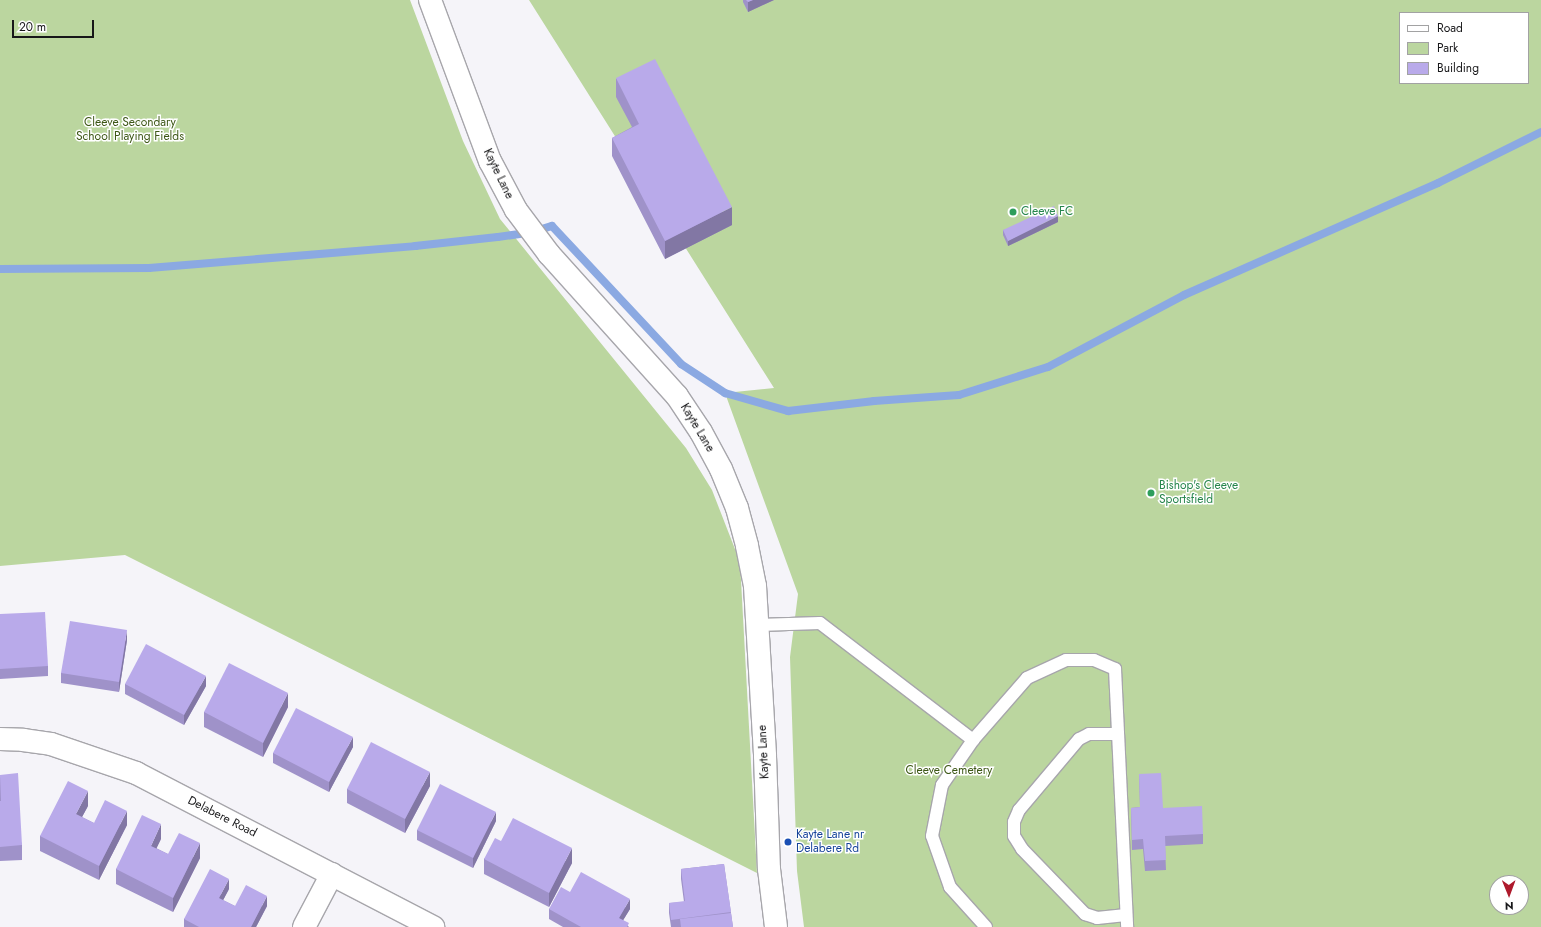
<!DOCTYPE html>
<style>
body{margin:0}
#map{position:relative;width:1541px;height:927px;overflow:hidden;background:#f5f4f9;font-family:Jost,sans-serif}
div>[style]{position:absolute}
.green>*{inset:0;background:#bbd69f}
.stream>*{height:8px;margin:-4px;padding:0 4px;transform-origin:4px;border-radius:4px;background:#8ba9e2}
.roads{filter:drop-shadow(1px 0 #a7a6ab) drop-shadow(-1px 0 #a7a6ab) drop-shadow(0 1px #a7a6ab) drop-shadow(0 -1px #a7a6ab)}
.service>*{height:12px;margin:-6px;padding:0 6px;transform-origin:6px;border-radius:6px;background:#fff}
.minor>*{height:22px;margin:-11px;padding:0 11px;transform-origin:11px;border-radius:11px;background:#fff}
.wall>*{inset:0;background:#9f92c9}
.shaded-wall>*{inset:0;background:#8277a4}
.building>*{inset:0;background:#b9aaea}
.dots>*{width:11px;height:11px;translate:-50% -50%;box-sizing:border-box;border:2px solid #fff;border-radius:50%}
span{translate:-50% -50%;white-space:nowrap;text-align:center;line-height:1.15;-webkit-text-stroke:3px #fff;paint-order:stroke}
.park-label{font-size:12px;color:#3e5817}
.street-label{font-size:12px;color:#171719}
.leisure-label{font-size:12px;color:#27864d}
.left{translate:0 -50%;text-align:left}
.transit-label{font-size:12px;color:#164399}
.legend{position:absolute;left:1399px;top:12px;width:130px;height:72px;box-sizing:border-box;background:#fff;border:1px solid #a2a2a3;margin:0;padding:5px 7px;list-style:none;font-size:12px;color:#171719}
.legend li{display:flex;align-items:center;gap:8px;height:20px}
.legend b{width:20px;border:1px solid #a2a2a3}
.north{position:absolute;left:1489px;top:875px;width:40px;height:40px;box-sizing:border-box;background:#fff;border:1px solid #a2a2a3;border-radius:50%;rotate:179deg;font-size:11px;font-weight:700;line-height:16px;text-align:center;color:#171719}
.north::after{content:'';display:block;margin:auto;width:14px;height:18px;background:#ae1a2c;clip-path:polygon(50% 0,100% 100%,50% 72%,0 100%)}
.scale{position:absolute;left:12px;top:20px;width:82px;height:18px;box-sizing:border-box;border:2px solid #171719;border-top:0;padding-left:5px;font-size:12px;line-height:14px;white-space:nowrap;color:#171719;-webkit-text-stroke:3px #fff;paint-order:stroke}
</style>
<div id="map">
<div class="green">
<i style="clip-path:polygon(0 0,410px 0,463px 141px,500px 219px,686px 448px,712px 490px,740px 562px,757px 873px,125px 555px,0 566px)"></i>
<i style="clip-path:polygon(evenodd,529px 0,1541px 0,1541px 927px,804px 927px,797px 871px,790px 657px,798px 594px,725px 393px,774px 388px,529px 0,1400px 13px,1528px 13px,1528px 83px,1400px 83px,1400px 13px,529px 0,1497px 883px,1521px 883px,1521px 907px,1497px 907px,1497px 883px)"></i>
</div>
<div class="stream">
<i style="left:0;top:269px;width:149px;rotate:-0.4deg"></i>
<i style="left:149px;top:268px;width:267px;rotate:-4.7deg"></i>
<i style="left:415px;top:246px;width:83px;rotate:-6.2deg"></i>
<i style="left:498px;top:237px;width:34px;rotate:-8deg"></i>
<i style="left:532px;top:232px;width:21px;rotate:-17deg"></i>
<i style="left:552px;top:226px;width:189px;rotate:46.9deg"></i>
<i style="left:681px;top:364px;width:53px;rotate:33.4deg"></i>
<i style="left:725px;top:393px;width:66px;rotate:15.9deg"></i>
<i style="left:788px;top:411px;width:87px;rotate:-6.6deg"></i>
<i style="left:874px;top:401px;width:85px;rotate:-4deg"></i>
<i style="left:959px;top:395px;width:93px;rotate:-17.5deg"></i>
<i style="left:1048px;top:367px;width:154px;rotate:-27.9deg"></i>
<i style="left:1184px;top:295px;width:278px;rotate:-23.8deg"></i>
<i style="left:1438px;top:183px;width:115px;rotate:-26.3deg"></i>
</div>
<div class="roads">
<div class="service">
<i style="left:758px;top:625px;width:62px;rotate:-1.8deg"></i>
<i style="left:820px;top:623px;width:193px;rotate:37.4deg"></i>
<i style="left:1118px;top:734px;width:29px;rotate:180deg"></i>
<i style="left:1089px;top:734px;width:11px;rotate:153deg"></i>
<i style="left:1079px;top:739px;width:93px;rotate:130.2deg"></i>
<i style="left:1019px;top:810px;width:13px;rotate:113deg"></i>
<i style="left:1014px;top:822px;width:14px;rotate:90deg"></i>
<i style="left:1014px;top:836px;width:15px;rotate:58deg"></i>
<i style="left:1022px;top:849px;width:91px;rotate:45.9deg"></i>
<i style="left:1085px;top:914px;width:13px;rotate:18deg"></i>
<i style="left:1097px;top:918px;width:29px;rotate:-6deg"></i>
<i style="left:986px;top:927px;width:54px;rotate:-132deg"></i>
<i style="left:950px;top:887px;width:54px;rotate:-109.4deg"></i>
<i style="left:932px;top:836px;width:52px;rotate:-78.9deg"></i>
<i style="left:942px;top:785px;width:55px;rotate:-55.4deg"></i>
<i style="left:973px;top:740px;width:82px;rotate:-48.9deg"></i>
<i style="left:1027px;top:678px;width:43px;rotate:-24.8deg"></i>
<i style="left:1066px;top:660px;width:28px"></i>
<i style="left:1094px;top:660px;width:23px;rotate:23deg"></i>
<i style="left:1115px;top:669px;width:258px;rotate:87.3deg"></i>
</div>
<div class="minor">
<i style="left:430px;top:0;width:172px;rotate:69.6deg"></i>
<i style="left:490px;top:161px;width:55px;rotate:62deg"></i>
<i style="left:516px;top:210px;width:55px;rotate:53.1deg"></i>
<i style="left:549px;top:254px;width:191px;rotate:48deg"></i>
<i style="left:677px;top:396px;width:43px;rotate:56.3deg"></i>
<i style="left:701px;top:432px;width:42px;rotate:61.6deg"></i>
<i style="left:721px;top:469px;width:42px;rotate:67.7deg"></i>
<i style="left:737px;top:508px;width:39px;rotate:75deg"></i>
<i style="left:747px;top:546px;width:41px;rotate:78.7deg"></i>
<i style="left:755px;top:586px;width:170px;rotate:86.6deg"></i>
<i style="left:765px;top:756px;width:113px;rotate:88deg"></i>
<i style="left:769px;top:869px;width:58px;rotate:83.1deg"></i>
<i style="left:0;top:739px;width:23px;rotate:2deg"></i>
<i style="left:23px;top:740px;width:28px;rotate:8deg"></i>
<i style="left:51px;top:744px;width:90px;rotate:18.8deg"></i>
<i style="left:136px;top:773px;width:335px;rotate:27.4deg"></i>
<i style="left:304px;top:927px;width:60px;rotate:-62.2deg"></i>
</div>
</div>
<div class="wall">
<i style="clip-path:polygon(743px 0,774px 0,748px 12px,743px 2px)"></i>
<i style="clip-path:polygon(616px 78px,732px 225px,665px 259px,612px 156px,612px 138px,632px 127px,616px 97px)"></i>
<i style="clip-path:polygon(1058px 222px,1008px 246px,1003px 235px,1003px 230px)"></i>
<i style="clip-path:polygon(0 614px,48px 666px,48px 676px,0 679px)"></i>
<i style="clip-path:polygon(127px 640px,119px 692px,61px 683px,61px 673px)"></i>
<i style="clip-path:polygon(125px 684px,206px 686px,184px 725px,125px 694px)"></i>
<i style="clip-path:polygon(288px 707px,263px 757px,204px 727px,204px 712px)"></i>
<i style="clip-path:polygon(353px 747px,329px 792px,273px 763px,273px 753px)"></i>
<i style="clip-path:polygon(1139px 774px,1163px 808px,1203px 834px,1203px 844px,1165px 846px,1166px 870px,1145px 871px,1143px 849px,1132px 850px,1131px 808px,1140px 807px)"></i>
<i style="clip-path:polygon(0 775px,22px 845px,22px 860px,0 861px)"></i>
<i style="clip-path:polygon(430px 786px,405px 833px,347px 803px,347px 789px)"></i>
<i style="clip-path:polygon(88px 806px,82px 817px,94px 823px,127px 825px,99px 880px,40px 851px,40px 836px)"></i>
<i style="clip-path:polygon(496px 821px,473px 868px,417px 840px,417px 830px)"></i>
<i style="clip-path:polygon(161px 839px,156px 848px,168px 854px,200px 858px,173px 912px,116px 884px,116px 869px)"></i>
<i style="clip-path:polygon(501px 841px,572px 863px,549px 907px,484px 874px,484px 859px)"></i>
<i style="clip-path:polygon(724px 864px,733px 927px,671px 927px,669px 913px,669px 903px,684px 902px,681px 879px,681px 869px)"></i>
<i style="clip-path:polygon(229px 889px,223px 900px,235px 906px,267px 906px,256px 927px,184px 927px,184px 919px)"></i>
<i style="clip-path:polygon(570px 892px,630px 909px,623px 920px,629px 927px,563px 927px,549px 919px,549px 909px)"></i>
</div>
<div class="shaded-wall">
<i style="clip-path:polygon(753px 0,774px 0,748px 12px,748px 2px)"></i>
<i style="clip-path:polygon(732px 207px,732px 225px,665px 259px,665px 241px)"></i>
<i style="clip-path:polygon(1058px 216px,1058px 222px,1008px 246px,1008px 241px)"></i>
<i style="clip-path:polygon(127px 630px,127px 640px,119px 692px,119px 682px)"></i>
<i style="clip-path:polygon(206px 676px,206px 686px,184px 725px,184px 715px)"></i>
<i style="clip-path:polygon(288px 693px,288px 707px,263px 757px,263px 743px)"></i>
<i style="clip-path:polygon(353px 737px,353px 747px,329px 792px,329px 782px)"></i>
<i style="clip-path:polygon(430px 772px,430px 786px,405px 833px,405px 819px)"></i>
<i style="clip-path:polygon(88px 791px,88px 806px,76px 828px,76px 814px)"></i>
<i style="clip-path:polygon(127px 811px,127px 825px,99px 880px,99px 866px)"></i>
<i style="clip-path:polygon(496px 812px,496px 821px,473px 868px,473px 858px)"></i>
<i style="clip-path:polygon(161px 824px,161px 839px,151px 860px,151px 846px)"></i>
<i style="clip-path:polygon(200px 843px,200px 858px,173px 912px,173px 898px)"></i>
<i style="clip-path:polygon(572px 848px,572px 863px,549px 907px,549px 893px)"></i>
<i style="clip-path:polygon(229px 879px,229px 889px,219px 908px,219px 898px)"></i>
<i style="clip-path:polygon(267px 896px,267px 906px,256px 927px,251px 927px)"></i>
<i style="clip-path:polygon(630px 899px,630px 909px,619px 927px,619px 918px)"></i>
</div>
<div class="building">
<i style="clip-path:polygon(746px 0,753px 0,748px 2px)"></i>
<i style="clip-path:polygon(655px 59px,732px 207px,665px 241px,612px 138px,639px 124px,616px 78px)"></i>
<i style="clip-path:polygon(1054px 206px,1058px 216px,1008px 241px,1003px 230px)"></i>
<i style="clip-path:polygon(45px 612px,48px 666px,0 669px,0 614px)"></i>
<i style="clip-path:polygon(70px 621px,127px 630px,119px 682px,61px 673px)"></i>
<i style="clip-path:polygon(146px 644px,206px 676px,184px 715px,125px 684px)"></i>
<i style="clip-path:polygon(229px 663px,288px 693px,263px 743px,204px 712px)"></i>
<i style="clip-path:polygon(296px 708px,353px 737px,329px 782px,273px 753px)"></i>
<i style="clip-path:polygon(371px 742px,430px 772px,405px 819px,347px 789px)"></i>
<i style="clip-path:polygon(18px 773px,22px 845px,0 847px,0 801px,1px 801px,0 775px)"></i>
<i style="clip-path:polygon(1161px 773px,1163px 808px,1202px 806px,1203px 834px,1165px 836px,1166px 860px,1145px 861px,1143px 839px,1132px 840px,1131px 808px,1140px 807px,1139px 774px)"></i>
<i style="clip-path:polygon(68px 781px,88px 791px,76px 814px,94px 823px,105px 800px,127px 811px,99px 866px,40px 836px)"></i>
<i style="clip-path:polygon(440px 784px,496px 812px,473px 858px,417px 830px)"></i>
<i style="clip-path:polygon(142px 815px,161px 824px,151px 846px,168px 854px,179px 833px,200px 843px,173px 898px,116px 869px)"></i>
<i style="clip-path:polygon(513px 818px,572px 848px,549px 893px,484px 859px,495px 838px,501px 841px)"></i>
<i style="clip-path:polygon(724px 864px,731px 912px,671px 920px,669px 903px,685px 901px,681px 869px)"></i>
<i style="clip-path:polygon(210px 869px,229px 879px,219px 898px,235px 906px,246px 885px,267px 896px,251px 927px,199px 927px,184px 919px)"></i>
<i style="clip-path:polygon(581px 872px,630px 899px,619px 918px,629px 923px,627px 927px,581px 927px,549px 909px,561px 887px,570px 892px)"></i>
<i style="clip-path:polygon(731px 913px,733px 927px,681px 927px,680px 919px)"></i>
</div>
<div class="dots">
<i style="left:1013px;top:212px;background:#2e9e5b"></i>
<i style="left:1151px;top:493px;background:#2e9e5b"></i>
<i style="left:788px;top:842px;background:#1a4fb4"></i>
</div>
<div class="park-label">
<span style="left:130px;top:130px">Cleeve Secondary<br>School Playing Fields</span>
<span style="left:949px;top:771px">Cleeve Cemetery</span>
</div>
<div class="street-label">
<span style="left:498px;top:174px;rotate:64deg">Kayte Lane</span>
<span style="left:697px;top:428px;rotate:59deg">Kayte Lane</span>
<span style="left:764px;top:752px;rotate:-93deg">Kayte Lane</span>
<span style="left:222px;top:817px;rotate:27deg">Delabere Road</span>
</div>
<div class="leisure-label">
<span class="left" style="left:1021px;top:212px">Cleeve FC</span>
<span class="left" style="left:1159px;top:493px">Bishop's Cleeve<br>Sportsfield</span>
</div>
<div class="transit-label">
<span class="left" style="left:796px;top:842px">Kayte Lane nr<br>Delabere Rd</span>
</div>
<ul class="legend">
<li><b style="height:5px;background:#fff"></b>Road</li>
<li><b style="height:11px;background:#bbd69f"></b>Park</li>
<li><b style="height:11px;background:#b9aaea"></b>Building</li>
</ul>
<div class="north">N</div>
<div class="scale">20 m</div>
</div>
